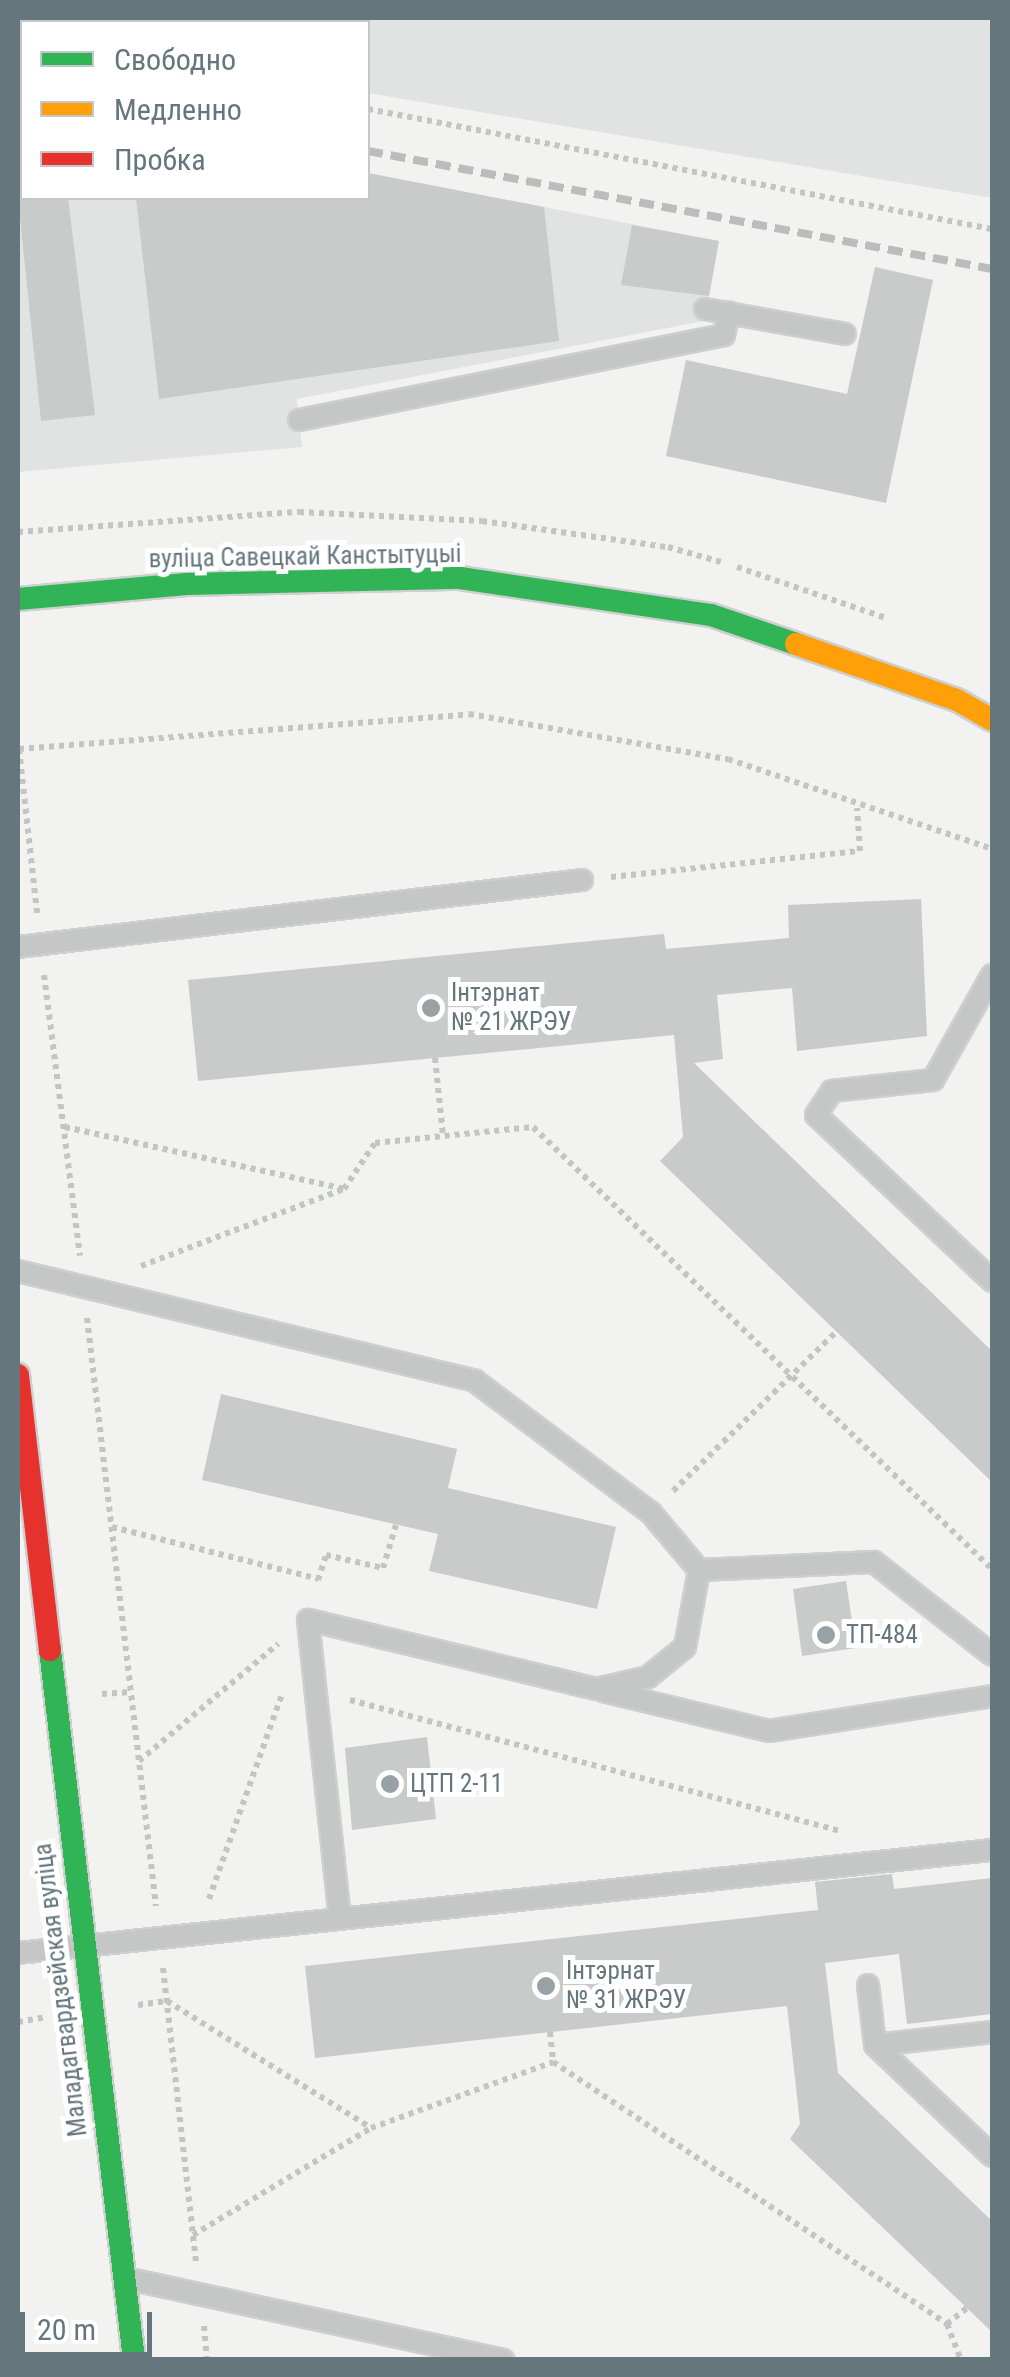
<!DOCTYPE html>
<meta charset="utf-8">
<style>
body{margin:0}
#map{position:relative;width:1010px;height:2377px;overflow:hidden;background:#f2f2f1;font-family:"Roboto Condensed",sans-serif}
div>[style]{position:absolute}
.built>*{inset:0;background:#e1e3e2}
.building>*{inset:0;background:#c9caca}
.path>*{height:6px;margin-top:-3px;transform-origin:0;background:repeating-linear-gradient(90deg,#c3c4c4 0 5px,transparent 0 10px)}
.roads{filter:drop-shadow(2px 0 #cecfcf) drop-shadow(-2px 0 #cecfcf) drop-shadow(0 2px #cecfcf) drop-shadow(0 -2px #cecfcf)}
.lane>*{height:20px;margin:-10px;padding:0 10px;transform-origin:10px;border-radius:10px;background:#c5c6c6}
.fast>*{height:22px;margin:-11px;padding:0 11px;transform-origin:11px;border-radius:11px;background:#30b455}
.slow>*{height:22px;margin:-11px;padding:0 11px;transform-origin:11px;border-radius:11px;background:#ff9f0a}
.jam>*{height:22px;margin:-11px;padding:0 11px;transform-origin:11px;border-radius:11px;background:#e5322d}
.rail>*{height:8px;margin-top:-4px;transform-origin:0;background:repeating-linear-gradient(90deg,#bbbcbc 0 15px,transparent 0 23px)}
.dots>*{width:28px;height:28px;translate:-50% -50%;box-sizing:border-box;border:5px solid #fff;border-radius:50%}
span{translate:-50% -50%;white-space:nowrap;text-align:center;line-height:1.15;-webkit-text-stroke:10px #fff;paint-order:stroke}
.street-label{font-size:25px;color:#66767d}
.poi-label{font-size:25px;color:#66767d}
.left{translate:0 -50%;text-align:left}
.frame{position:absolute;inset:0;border:20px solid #66767d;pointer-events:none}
.legend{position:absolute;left:20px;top:20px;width:350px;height:180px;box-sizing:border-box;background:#fff;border:2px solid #c2c8cb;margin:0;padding:12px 18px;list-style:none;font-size:30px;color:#66767d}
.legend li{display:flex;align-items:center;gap:20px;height:50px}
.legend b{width:50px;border:2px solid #c2c8cb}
.scale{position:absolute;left:20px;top:2312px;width:132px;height:45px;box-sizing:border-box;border:5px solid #66767d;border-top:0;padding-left:12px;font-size:30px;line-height:35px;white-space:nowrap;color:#66767d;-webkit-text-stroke:8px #fff;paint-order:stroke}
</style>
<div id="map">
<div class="built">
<i style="clip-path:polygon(18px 18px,992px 18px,992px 198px,368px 93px,368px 22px,22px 22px,22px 31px)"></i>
<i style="clip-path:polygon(18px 109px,22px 198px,368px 198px,368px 173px,719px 241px,704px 321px,297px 399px,302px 447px,18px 472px)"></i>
</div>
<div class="building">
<i style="clip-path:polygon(368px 173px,544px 207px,559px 341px,159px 399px,136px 198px,368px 198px)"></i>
<i style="clip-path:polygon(18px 198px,68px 198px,95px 415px,41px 421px)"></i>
<i style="clip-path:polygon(632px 225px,719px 241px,709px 296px,621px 285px)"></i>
<i style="clip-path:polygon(875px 267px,933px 280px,886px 503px,666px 456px,686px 360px,847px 394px)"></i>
<i style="clip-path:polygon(921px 899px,927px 1036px,797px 1051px,792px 988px,717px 995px,723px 1059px,694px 1063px,992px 1351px,992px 1482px,660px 1161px,683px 1137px,674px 1035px,198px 1081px,188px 980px,664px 934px,666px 949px,789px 938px,788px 905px)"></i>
<i style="clip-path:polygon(221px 1394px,457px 1449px,448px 1488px,616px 1527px,597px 1609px,429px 1571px,438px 1534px,202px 1480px)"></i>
<i style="clip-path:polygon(846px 1581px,856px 1648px,802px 1656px,793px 1589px)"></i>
<i style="clip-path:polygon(427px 1737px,436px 1819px,352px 1830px,345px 1748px)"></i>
<i style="clip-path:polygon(892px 1874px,894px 1889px,992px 1878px,992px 2014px,907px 2024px,899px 1954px,825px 1963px,838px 2073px,992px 2221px,992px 2332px,790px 2139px,800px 2124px,787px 2006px,315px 2058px,305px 1966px,818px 1910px,815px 1882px)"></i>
</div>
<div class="path">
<i style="left:18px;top:42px;width:4px;rotate:14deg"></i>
<i style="left:368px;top:109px;width:635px;rotate:10.89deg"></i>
<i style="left:18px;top:532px;width:282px;rotate:-4.1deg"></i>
<i style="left:299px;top:512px;width:183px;rotate:2.8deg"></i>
<i style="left:482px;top:521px;width:188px;rotate:8deg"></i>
<i style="left:668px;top:547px;width:55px;rotate:15.8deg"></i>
<i style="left:737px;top:567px;width:157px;rotate:18.9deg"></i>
<i style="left:19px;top:749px;width:165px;rotate:83.7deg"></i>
<i style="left:19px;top:749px;width:451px;rotate:-4.4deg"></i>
<i style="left:469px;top:714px;width:263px;rotate:9.9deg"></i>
<i style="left:728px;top:759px;width:279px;rotate:18.8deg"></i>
<i style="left:611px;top:877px;width:250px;rotate:-6deg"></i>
<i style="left:860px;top:851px;width:43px;rotate:-94deg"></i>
<i style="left:44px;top:975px;width:283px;rotate:82.7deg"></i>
<i style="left:435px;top:1058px;width:77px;rotate:84.1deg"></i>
<i style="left:65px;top:1127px;width:286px;rotate:12.5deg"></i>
<i style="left:344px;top:1189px;width:55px;rotate:-56deg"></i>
<i style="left:375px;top:1143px;width:159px;rotate:-5.8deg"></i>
<i style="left:533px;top:1127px;width:637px;rotate:43.92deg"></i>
<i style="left:141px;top:1266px;width:217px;rotate:-20.8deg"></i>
<i style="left:87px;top:1318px;width:592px;rotate:83.31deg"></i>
<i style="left:673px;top:1491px;width:229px;rotate:-44.3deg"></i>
<i style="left:112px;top:1527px;width:213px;rotate:14.1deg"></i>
<i style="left:318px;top:1580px;width:26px;rotate:-72deg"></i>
<i style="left:326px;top:1555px;width:58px;rotate:12.8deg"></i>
<i style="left:383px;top:1568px;width:45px;rotate:-73.2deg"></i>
<i style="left:102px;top:1694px;width:29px;rotate:-4deg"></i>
<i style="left:350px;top:1700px;width:507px;rotate:14.97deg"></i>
<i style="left:139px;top:1761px;width:182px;rotate:-40.1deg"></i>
<i style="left:209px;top:1899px;width:218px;rotate:-70.4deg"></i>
<i style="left:163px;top:1968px;width:298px;rotate:83.6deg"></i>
<i style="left:138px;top:2005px;width:29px;rotate:-8deg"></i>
<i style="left:167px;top:2001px;width:240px;rotate:31.9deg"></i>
<i style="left:371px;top:2128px;width:194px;rotate:-19.9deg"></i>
<i style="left:553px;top:2062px;width:473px;rotate:33.6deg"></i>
<i style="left:947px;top:2324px;width:39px;rotate:69deg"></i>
<i style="left:18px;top:2022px;width:29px;rotate:-10deg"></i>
<i style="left:550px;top:2032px;width:30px;rotate:84deg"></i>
<i style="left:193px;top:2235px;width:208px;rotate:-31deg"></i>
<i style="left:947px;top:2324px;width:26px;rotate:-39deg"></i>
<i style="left:204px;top:2326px;width:34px;rotate:85deg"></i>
</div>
<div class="roads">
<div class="lane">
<i style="left:705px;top:309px;width:142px;rotate:10.1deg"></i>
<i style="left:299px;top:420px;width:433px;rotate:-11.3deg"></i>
<i style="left:724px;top:335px;width:23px;rotate:-77deg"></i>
<i style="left:18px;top:947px;width:568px;rotate:-6.77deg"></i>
<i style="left:992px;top:975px;width:120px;rotate:119.3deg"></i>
<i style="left:933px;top:1080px;width:102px;rotate:173.8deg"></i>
<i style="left:832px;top:1091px;width:29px;rotate:124deg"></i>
<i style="left:816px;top:1115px;width:242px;rotate:43.3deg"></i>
<i style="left:18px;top:1271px;width:470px;rotate:13.5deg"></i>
<i style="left:475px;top:1381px;width:220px;rotate:36.9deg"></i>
<i style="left:651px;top:1513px;width:75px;rotate:49.9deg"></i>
<i style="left:699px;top:1570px;width:78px;rotate:100.3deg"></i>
<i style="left:685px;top:1647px;width:48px;rotate:141deg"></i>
<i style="left:648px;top:1677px;width:53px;rotate:167deg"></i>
<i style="left:596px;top:1689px;width:296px;rotate:-166.5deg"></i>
<i style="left:308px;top:1620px;width:299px;rotate:83.9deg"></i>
<i style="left:699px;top:1570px;width:175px;rotate:-2.6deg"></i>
<i style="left:874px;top:1562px;width:150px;rotate:38.2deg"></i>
<i style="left:603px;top:1691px;width:171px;rotate:13.5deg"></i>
<i style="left:769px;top:1731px;width:226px;rotate:-8.9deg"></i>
<i style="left:18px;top:1953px;width:979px;rotate:-6.04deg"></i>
<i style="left:868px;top:1985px;width:60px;rotate:83.3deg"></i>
<i style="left:875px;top:2045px;width:161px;rotate:43.5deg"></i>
<i style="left:875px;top:2045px;width:118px;rotate:-6.3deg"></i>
<i style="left:129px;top:2279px;width:383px;rotate:12.2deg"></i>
</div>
<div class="fast">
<i style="left:18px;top:599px;width:169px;rotate:-5.1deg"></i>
<i style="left:186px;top:584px;width:274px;rotate:-1.3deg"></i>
<i style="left:460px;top:578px;width:254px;rotate:8.4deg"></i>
<i style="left:711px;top:615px;width:90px;rotate:18.8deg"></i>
<i style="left:50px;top:1650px;width:715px;rotate:83.25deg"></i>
</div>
<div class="slow">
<i style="left:796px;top:644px;width:170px;rotate:19.2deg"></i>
<i style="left:957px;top:700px;width:40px;rotate:29.7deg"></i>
</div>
<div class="jam">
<i style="left:18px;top:1375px;width:277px;rotate:83.4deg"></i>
</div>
</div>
<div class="rail">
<i style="left:18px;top:86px;width:4px;rotate:14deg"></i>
<i style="left:368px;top:151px;width:635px;rotate:10.71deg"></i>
</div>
<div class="dots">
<i style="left:431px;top:1008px;background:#97a1a6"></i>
<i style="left:826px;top:1635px;background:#97a1a6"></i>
<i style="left:390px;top:1784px;background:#97a1a6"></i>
<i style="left:546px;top:1986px;background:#97a1a6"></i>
</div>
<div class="street-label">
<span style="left:305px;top:557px;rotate:-1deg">вуліца Савецкай Канстытуцыі</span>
<span style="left:61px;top:1990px;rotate:-97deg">Маладагвардзейская вуліца</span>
</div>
<div class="poi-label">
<span class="left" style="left:451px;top:1008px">Інтэрнат<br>№ 21 ЖРЭУ</span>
<span class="left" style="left:846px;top:1635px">ТП-484</span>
<span class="left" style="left:410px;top:1784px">ЦТП 2-11</span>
<span class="left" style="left:566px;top:1986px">Інтэрнат<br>№ 31 ЖРЭУ</span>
</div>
<div class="frame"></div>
<ul class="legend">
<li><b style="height:12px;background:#30b455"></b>Свободно</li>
<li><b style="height:12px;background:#ff9f0a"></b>Медленно</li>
<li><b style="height:12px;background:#e5322d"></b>Пробка</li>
</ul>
<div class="scale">20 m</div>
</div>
